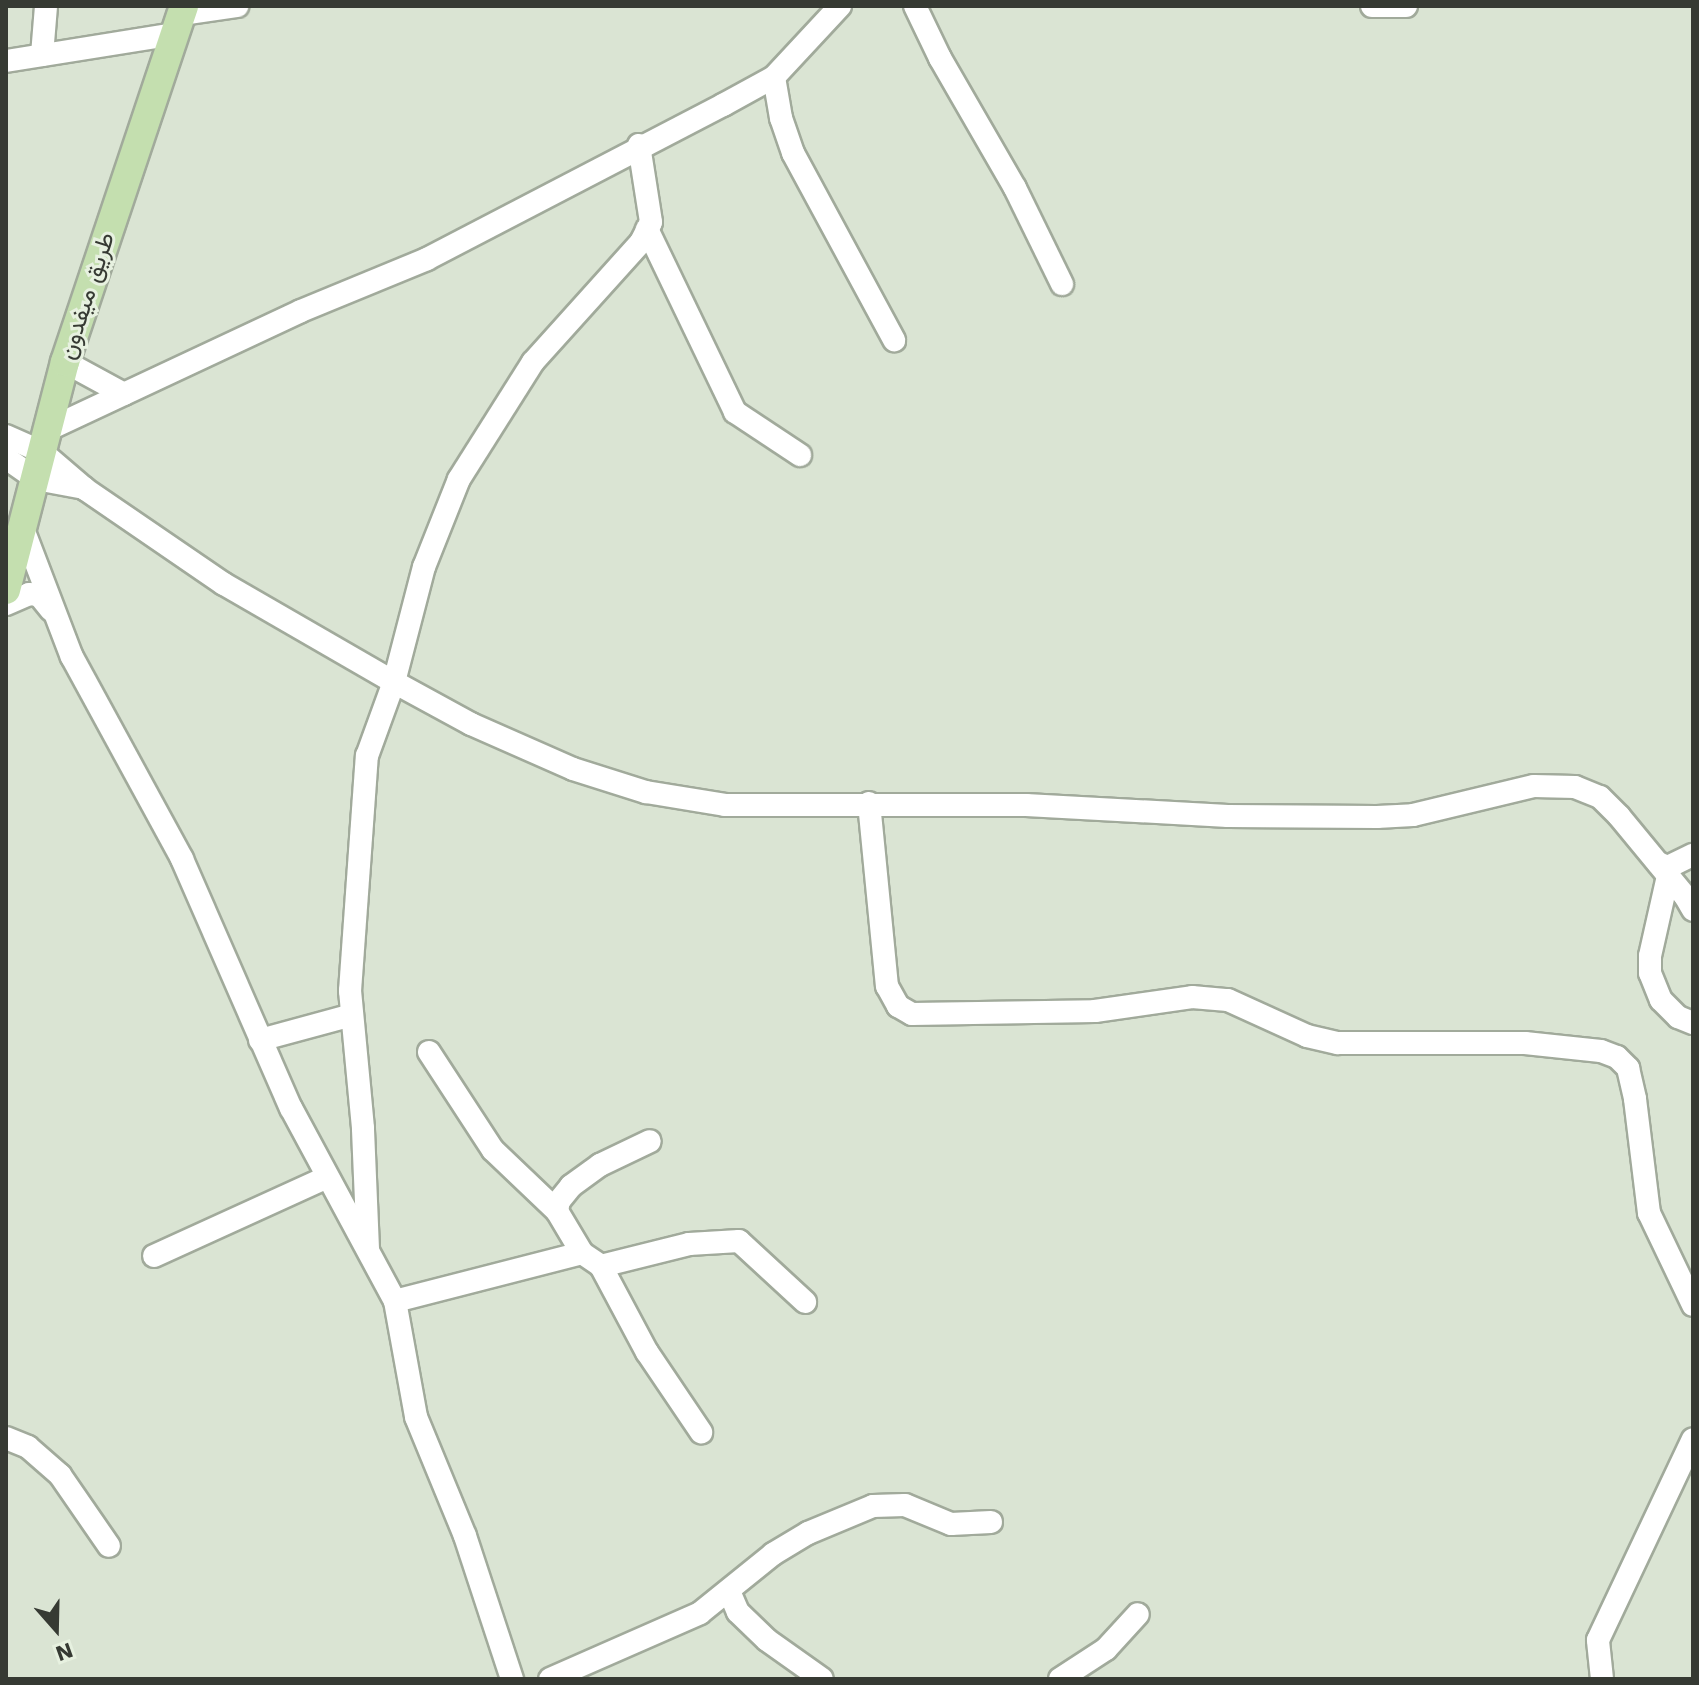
<!DOCTYPE html>
<meta charset="utf-8">
<style>
body{margin:0}
#map{position:relative;width:1699px;height:1685px;overflow:hidden;background:#dae4d3;font-family:"Work Sans",Vazirmatn,sans-serif}
div>[style]{position:absolute}
.roads{filter:drop-shadow(2px 0 #a1aa9b) drop-shadow(-2px 0 #a1aa9b) drop-shadow(0 2px #a1aa9b) drop-shadow(0 -2px #a1aa9b)}
.minor>*{height:22px;margin:-11px;padding:0 11px;transform-origin:11px;border-radius:11px;background:#fff}
.major>*{height:28px;margin:-14px;padding:0 14px;transform-origin:14px;border-radius:14px;background:#c4dfaf}
span{translate:-50% -50%;white-space:nowrap;text-align:center;line-height:1.15;-webkit-text-stroke:6px #e7f1e0;paint-order:stroke}
.street-label{font-size:24px;color:#363a33}
.frame{position:absolute;inset:0;border:8px solid #363a33;pointer-events:none}
.north{position:absolute;left:16px;top:1589px;width:80px;height:80px;-webkit-text-stroke:6px #e7f1e0;paint-order:stroke;rotate:160deg;font-size:22px;font-weight:700;line-height:32px;text-align:center;color:#363a33}
.north::after{content:'';display:block;margin:auto;width:28px;height:36px;background:#363a33;clip-path:polygon(50% 0,100% 100%,50% 72%,0 100%)}
</style>
<div id="map">
<div class="roads">
<div class="minor">
<i style="left:915px;top:6px;width:58px;rotate:64.3deg"></i>
<i style="left:940px;top:58px;width:150px;rotate:60deg"></i>
<i style="left:1015px;top:188px;width:107px;rotate:63.9deg"></i>
<i style="left:1372px;top:6px;width:34px"></i>
<i style="left:182px;top:14px;width:56px;rotate:-8.3deg"></i>
<i style="left:42px;top:55px;width:49px;rotate:-85.3deg"></i>
<i style="left:6px;top:61px;width:170px;rotate:-9.1deg"></i>
<i style="left:774px;top:77px;width:42px;rotate:80.3deg"></i>
<i style="left:781px;top:118px;width:37px;rotate:71deg"></i>
<i style="left:793px;top:153px;width:213px;rotate:61.6deg"></i>
<i style="left:647px;top:229px;width:203px;rotate:64.3deg"></i>
<i style="left:735px;top:412px;width:78px;rotate:33.5deg"></i>
<i style="left:65px;top:362px;width:67px;rotate:28.5deg"></i>
<i style="left:47px;top:430px;width:280px;rotate:-25.1deg"></i>
<i style="left:301px;top:311px;width:136px;rotate:-22.4deg"></i>
<i style="left:427px;top:259px;width:334px;rotate:-27.5deg"></i>
<i style="left:723px;top:105px;width:58px;rotate:-28.8deg"></i>
<i style="left:774px;top:77px;width:97px;rotate:-47.1deg"></i>
<i style="left:6px;top:436px;width:39px;rotate:24deg"></i>
<i style="left:42px;top:452px;width:57px;rotate:40.7deg"></i>
<i style="left:85px;top:489px;width:168px;rotate:34.4deg"></i>
<i style="left:224px;top:584px;width:196px;rotate:30deg"></i>
<i style="left:394px;top:682px;width:88px;rotate:28.6deg"></i>
<i style="left:471px;top:724px;width:111px;rotate:23.8deg"></i>
<i style="left:573px;top:769px;width:77px;rotate:17.5deg"></i>
<i style="left:646px;top:792px;width:80px;rotate:9.3deg"></i>
<i style="left:725px;top:805px;width:301px"></i>
<i style="left:1026px;top:805px;width:202px;rotate:3.1deg"></i>
<i style="left:1228px;top:816px;width:149px;rotate:0.4deg"></i>
<i style="left:1377px;top:817px;width:36px;rotate:-3deg"></i>
<i style="left:1413px;top:815px;width:124px;rotate:-13.5deg"></i>
<i style="left:1534px;top:786px;width:41px;rotate:1.4deg"></i>
<i style="left:1575px;top:787px;width:27px;rotate:22deg"></i>
<i style="left:1600px;top:797px;width:27px;rotate:45deg"></i>
<i style="left:1619px;top:816px;width:104px;rotate:50.5deg"></i>
<i style="left:1685px;top:896px;width:16px;rotate:60deg"></i>
<i style="left:6px;top:458px;width:37px;rotate:35deg"></i>
<i style="left:36px;top:479px;width:49px;rotate:10.6deg"></i>
<i style="left:23px;top:529px;width:137px;rotate:69.1deg"></i>
<i style="left:72px;top:657px;width:230px;rotate:61.4deg"></i>
<i style="left:182px;top:859px;width:272px;rotate:66.4deg"></i>
<i style="left:291px;top:1108px;width:219px;rotate:61.7deg"></i>
<i style="left:395px;top:1301px;width:118px;rotate:79.7deg"></i>
<i style="left:416px;top:1417px;width:129px;rotate:67.6deg"></i>
<i style="left:465px;top:1536px;width:151px;rotate:71.8deg"></i>
<i style="left:6px;top:604px;width:25px;rotate:-23deg"></i>
<i style="left:29px;top:594px;width:10px;rotate:6deg"></i>
<i style="left:39px;top:595px;width:19px;rotate:51deg"></i>
<i style="left:869px;top:803px;width:184px;rotate:84.4deg"></i>
<i style="left:887px;top:986px;width:23px;rotate:61deg"></i>
<i style="left:898px;top:1006px;width:16px;rotate:30deg"></i>
<i style="left:912px;top:1014px;width:183px;rotate:-0.9deg"></i>
<i style="left:1095px;top:1011px;width:98px;rotate:-8.2deg"></i>
<i style="left:1192px;top:997px;width:36px;rotate:5deg"></i>
<i style="left:1228px;top:1000px;width:87px;rotate:24.5deg"></i>
<i style="left:1307px;top:1036px;width:32px;rotate:13deg"></i>
<i style="left:1338px;top:1043px;width:187px"></i>
<i style="left:1525px;top:1043px;width:76px;rotate:6deg"></i>
<i style="left:1601px;top:1051px;width:17px;rotate:21deg"></i>
<i style="left:1617px;top:1057px;width:16px;rotate:45deg"></i>
<i style="left:1628px;top:1068px;width:32px;rotate:77deg"></i>
<i style="left:1635px;top:1099px;width:115px;rotate:83deg"></i>
<i style="left:1649px;top:1213px;width:102px;rotate:64.4deg"></i>
<i style="left:1658px;top:863px;width:11px;rotate:22deg"></i>
<i style="left:1668px;top:867px;width:28px;rotate:-26deg"></i>
<i style="left:1668px;top:876px;width:82px;rotate:102.7deg"></i>
<i style="left:1650px;top:956px;width:17px;rotate:90deg"></i>
<i style="left:1650px;top:973px;width:29px;rotate:68deg"></i>
<i style="left:1661px;top:1000px;width:24px;rotate:45deg"></i>
<i style="left:1678px;top:1017px;width:16px;rotate:22deg"></i>
<i style="left:260px;top:1040px;width:95px;rotate:-15.2deg"></i>
<i style="left:429px;top:1052px;width:117px;rotate:56.9deg"></i>
<i style="left:493px;top:1150px;width:88px;rotate:43.6deg"></i>
<i style="left:368px;top:1249px;width:121px;rotate:-92.4deg"></i>
<i style="left:363px;top:1128px;width:138px;rotate:-95.4deg"></i>
<i style="left:350px;top:991px;width:236px;rotate:-85.9deg"></i>
<i style="left:367px;top:756px;width:79px;rotate:-70deg"></i>
<i style="left:394px;top:682px;width:119px;rotate:-75.4deg"></i>
<i style="left:424px;top:567px;width:95px;rotate:-68.3deg"></i>
<i style="left:459px;top:479px;width:138px;rotate:-57.7deg"></i>
<i style="left:533px;top:362px;width:161px;rotate:-48deg"></i>
<i style="left:641px;top:242px;width:22px;rotate:-63deg"></i>
<i style="left:651px;top:222px;width:78px;rotate:-98.9deg"></i>
<i style="left:582px;top:1253px;width:49px;rotate:-120.8deg"></i>
<i style="left:557px;top:1211px;width:10px;rotate:-79deg"></i>
<i style="left:559px;top:1201px;width:19px;rotate:-51deg"></i>
<i style="left:571px;top:1186px;width:36px;rotate:-36deg"></i>
<i style="left:600px;top:1165px;width:55px;rotate:-25.6deg"></i>
<i style="left:154px;top:1256px;width:190px;rotate:-24.5deg"></i>
<i style="left:601px;top:1266px;width:98px;rotate:61.9deg"></i>
<i style="left:647px;top:1352px;width:97px;rotate:56deg"></i>
<i style="left:395px;top:1301px;width:193px;rotate:-14.4deg"></i>
<i style="left:582px;top:1253px;width:23px;rotate:34deg"></i>
<i style="left:601px;top:1266px;width:91px;rotate:-14deg"></i>
<i style="left:689px;top:1244px;width:50px;rotate:-3.4deg"></i>
<i style="left:739px;top:1241px;width:90px;rotate:42.7deg"></i>
<i style="left:6px;top:1438px;width:24px;rotate:22deg"></i>
<i style="left:28px;top:1447px;width:43px;rotate:41.2deg"></i>
<i style="left:60px;top:1475px;width:86px;rotate:55.4deg"></i>
<i style="left:729px;top:1591px;width:23px;rotate:67deg"></i>
<i style="left:738px;top:1612px;width:40px;rotate:44deg"></i>
<i style="left:767px;top:1640px;width:67px;rotate:35.3deg"></i>
<i style="left:550px;top:1679px;width:164px;rotate:-23.7deg"></i>
<i style="left:700px;top:1613px;width:94px;rotate:-38.9deg"></i>
<i style="left:773px;top:1554px;width:41px;rotate:-31deg"></i>
<i style="left:808px;top:1533px;width:70px;rotate:-22.6deg"></i>
<i style="left:873px;top:1506px;width:32px;rotate:-2deg"></i>
<i style="left:905px;top:1505px;width:50px;rotate:22.4deg"></i>
<i style="left:951px;top:1524px;width:40px;rotate:-2.9deg"></i>
<i style="left:1060px;top:1679px;width:55px;rotate:-33.1deg"></i>
<i style="left:1106px;top:1649px;width:47px;rotate:-47.6deg"></i>
<i style="left:1602px;top:1679px;width:39px;rotate:-96deg"></i>
<i style="left:1598px;top:1640px;width:222px;rotate:-64.7deg"></i>
</div>
<div class="major">
<i style="left:6px;top:590px;width:236px;rotate:-75.5deg"></i>
<i style="left:65px;top:362px;width:375px;rotate:-71.5deg"></i>
</div>
</div>
<div class="street-label">
<span style="left:87px;top:296px;rotate:-72deg">طريق ميفدون</span>
</div>
<div class="frame"></div>
<div class="north">N</div>
</div>
